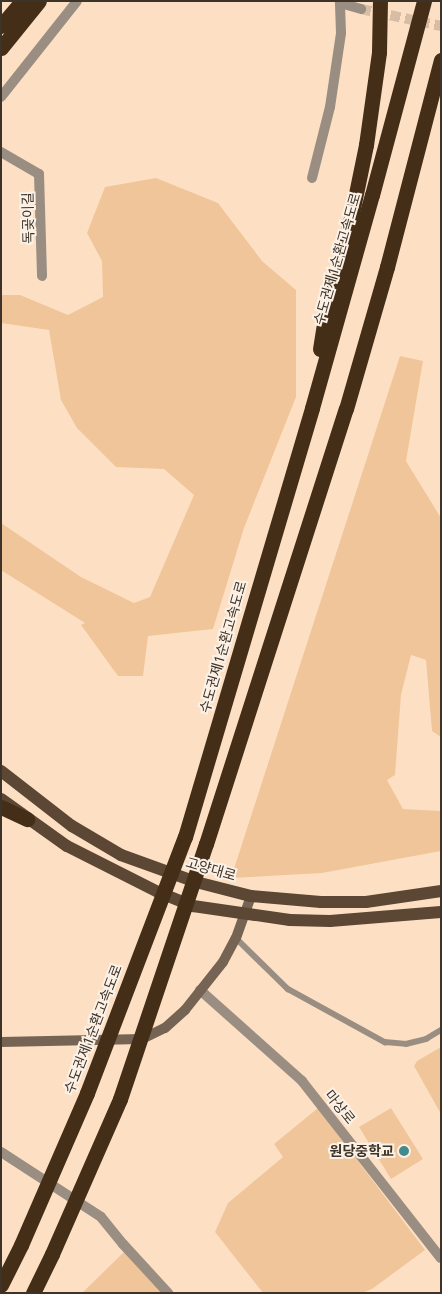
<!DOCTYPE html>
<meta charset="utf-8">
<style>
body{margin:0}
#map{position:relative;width:442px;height:1294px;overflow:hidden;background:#fde0c4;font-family:"Noto Sans","Noto Sans KR",sans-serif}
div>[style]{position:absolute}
.green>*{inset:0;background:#f1c59a}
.street-tunnel>*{height:10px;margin-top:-5px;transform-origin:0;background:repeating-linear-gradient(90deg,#d7bda5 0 10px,transparent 0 15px)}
.lane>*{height:5.5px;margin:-2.75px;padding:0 2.75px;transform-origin:2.75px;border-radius:2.75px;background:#9a8e82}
.street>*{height:10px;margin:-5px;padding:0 5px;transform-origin:5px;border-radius:5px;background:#9a8e82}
.secondary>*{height:10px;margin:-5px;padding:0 5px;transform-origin:5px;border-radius:5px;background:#756453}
.primary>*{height:12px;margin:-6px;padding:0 6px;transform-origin:6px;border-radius:6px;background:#5b4733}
.highway>*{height:15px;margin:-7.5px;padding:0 7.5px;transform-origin:7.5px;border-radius:7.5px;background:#442e17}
.highway-bridge>*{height:15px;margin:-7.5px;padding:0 7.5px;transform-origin:7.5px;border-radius:7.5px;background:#442e17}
.dots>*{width:14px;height:14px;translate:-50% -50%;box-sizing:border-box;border:2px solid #fcf1e6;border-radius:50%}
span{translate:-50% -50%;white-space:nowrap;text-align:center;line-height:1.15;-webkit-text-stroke:4px #fcf1e6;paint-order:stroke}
.street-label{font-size:14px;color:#3e3328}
.poi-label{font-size:14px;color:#3e3328;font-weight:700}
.right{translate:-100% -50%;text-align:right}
.frame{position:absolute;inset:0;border:2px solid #3e3328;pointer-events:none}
</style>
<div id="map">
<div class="green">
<i style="clip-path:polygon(156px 178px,218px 203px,262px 261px,296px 290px,296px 397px,244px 528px,213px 629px,148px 636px,143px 676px,118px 676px,81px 625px,85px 623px,1px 570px,1px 523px,81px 577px,134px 603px,150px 597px,194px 495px,164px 469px,116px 467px,77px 428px,61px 400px,49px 330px,1px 323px,1px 295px,20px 295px,68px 315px,103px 297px,102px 261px,87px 233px,105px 187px)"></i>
<i style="clip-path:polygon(400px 356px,423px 361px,406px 461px,441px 518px,441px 737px,432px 731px,426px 660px,411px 655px,401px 695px,395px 775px,387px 780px,403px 809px,441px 811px,441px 851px,322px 873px,231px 878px)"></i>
<i style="clip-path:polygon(441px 1047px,441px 1114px,414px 1066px,417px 1061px)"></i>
<i style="clip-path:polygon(318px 1108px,425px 1250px,372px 1289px,362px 1293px,263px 1293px,215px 1232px,228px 1203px,283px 1157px,274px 1144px)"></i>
<i style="clip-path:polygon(391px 1108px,423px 1159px,391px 1179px,359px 1127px)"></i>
<i style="clip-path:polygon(125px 1251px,167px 1293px,82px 1293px)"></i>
</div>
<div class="street-tunnel">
<i style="left:361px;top:9px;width:82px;rotate:12deg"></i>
</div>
<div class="lane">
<i style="left:236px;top:938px;width:73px;rotate:44.4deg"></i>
<i style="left:288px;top:989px;width:111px;rotate:28.7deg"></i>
<i style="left:385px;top:1042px;width:21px;rotate:5deg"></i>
<i style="left:406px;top:1044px;width:21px;rotate:-14deg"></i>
<i style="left:426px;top:1039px;width:17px;rotate:-31deg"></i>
</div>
<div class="street">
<i style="left:340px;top:3px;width:22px;rotate:16deg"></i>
<i style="left:1px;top:97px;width:122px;rotate:-51.6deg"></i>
<i style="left:1px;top:152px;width:44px;rotate:30.1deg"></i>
<i style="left:39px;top:174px;width:102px;rotate:88.3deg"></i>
<i style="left:312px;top:178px;width:73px;rotate:-75.8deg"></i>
<i style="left:330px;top:107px;width:75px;rotate:-81.5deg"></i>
<i style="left:341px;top:33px;width:32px;rotate:-92deg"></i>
<i style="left:200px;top:990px;width:137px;rotate:41.7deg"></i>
<i style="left:302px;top:1081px;width:225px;rotate:51.9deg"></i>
<i style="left:1px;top:1152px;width:119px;rotate:33deg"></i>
<i style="left:101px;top:1217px;width:35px;rotate:51deg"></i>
<i style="left:123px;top:1244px;width:67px;rotate:47.4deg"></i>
</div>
<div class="secondary">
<i style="left:1px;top:1042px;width:141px;rotate:-1.2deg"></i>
<i style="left:142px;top:1039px;width:25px;rotate:-26deg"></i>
<i style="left:165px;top:1028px;width:27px;rotate:-42deg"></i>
<i style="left:185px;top:1010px;width:61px;rotate:-51.6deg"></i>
<i style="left:223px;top:962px;width:27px;rotate:-62deg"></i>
<i style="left:236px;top:938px;width:45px;rotate:-70.3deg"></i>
</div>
<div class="primary">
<i style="left:1px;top:771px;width:90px;rotate:37.8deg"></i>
<i style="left:72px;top:826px;width:57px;rotate:30.6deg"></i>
<i style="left:121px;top:855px;width:80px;rotate:19.8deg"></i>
<i style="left:196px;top:882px;width:57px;rotate:14.3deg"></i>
<i style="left:251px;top:896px;width:70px;rotate:4.9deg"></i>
<i style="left:321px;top:902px;width:45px"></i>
<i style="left:366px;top:902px;width:76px;rotate:-8.3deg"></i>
<i style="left:1px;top:799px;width:81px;rotate:35.5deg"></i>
<i style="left:67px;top:846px;width:102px;rotate:26.8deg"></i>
<i style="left:158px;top:892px;width:38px;rotate:22deg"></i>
<i style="left:193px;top:906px;width:98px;rotate:8.2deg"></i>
<i style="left:290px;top:920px;width:40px;rotate:1.4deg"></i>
<i style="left:330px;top:921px;width:111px;rotate:-4.6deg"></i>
</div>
<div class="highway">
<i style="left:1px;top:26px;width:33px;rotate:-50deg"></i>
<i style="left:1px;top:48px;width:60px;rotate:-51deg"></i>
<i style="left:320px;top:349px;width:31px;rotate:-81deg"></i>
<i style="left:325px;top:318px;width:103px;rotate:-75.4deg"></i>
<i style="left:351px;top:218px;width:75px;rotate:-78.4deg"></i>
<i style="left:366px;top:145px;width:94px;rotate:-82deg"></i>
<i style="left:379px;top:52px;width:51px;rotate:-88.9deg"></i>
<i style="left:1px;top:807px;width:29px;rotate:25deg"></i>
<i style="left:185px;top:837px;width:447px;rotate:-73.5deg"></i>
<i style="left:312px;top:408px;width:221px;rotate:-74.3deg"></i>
<i style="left:372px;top:195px;width:201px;rotate:-75deg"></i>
<i style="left:206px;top:844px;width:457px;rotate:-72.2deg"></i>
<i style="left:346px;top:409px;width:148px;rotate:-73.9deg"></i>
<i style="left:387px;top:267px;width:214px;rotate:-75.4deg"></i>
<i style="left:1px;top:1285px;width:45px;rotate:-63.4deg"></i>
<i style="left:33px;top:1293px;width:43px;rotate:-64deg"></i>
</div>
<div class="highway-bridge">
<i style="left:21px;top:1245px;width:166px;rotate:-66.5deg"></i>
<i style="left:87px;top:1093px;width:274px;rotate:-69.1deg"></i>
<i style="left:52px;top:1254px;width:169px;rotate:-66.3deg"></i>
<i style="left:120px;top:1099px;width:269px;rotate:-71.4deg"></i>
</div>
<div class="dots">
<i style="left:404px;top:1151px;background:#428a8c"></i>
</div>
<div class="street-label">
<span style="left:28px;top:218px;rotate:-91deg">독곶이길</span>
<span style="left:337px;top:259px;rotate:-74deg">수도권제1순환고속도로</span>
<span style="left:223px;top:647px;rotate:-74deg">수도권제1순환고속도로</span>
<span style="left:211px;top:869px;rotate:16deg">고양대로</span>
<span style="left:93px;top:1029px;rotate:-69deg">수도권제1순환고속도로</span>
<span style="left:340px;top:1107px;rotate:51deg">마상로</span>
</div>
<div class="poi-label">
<span class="right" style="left:394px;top:1151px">원당중학교</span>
</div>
<div class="frame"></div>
</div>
